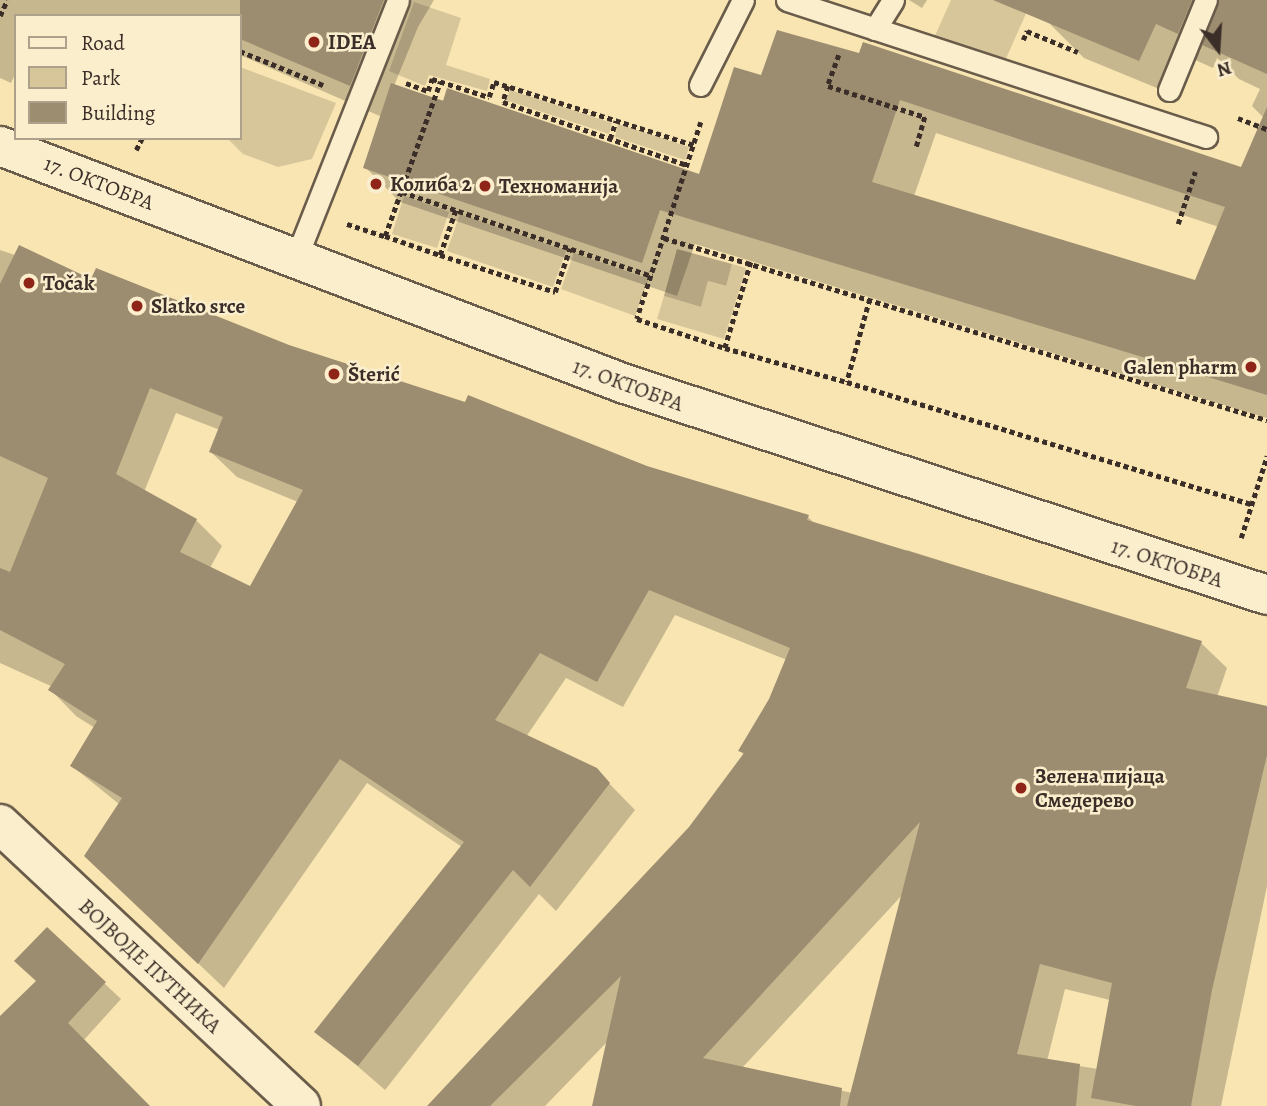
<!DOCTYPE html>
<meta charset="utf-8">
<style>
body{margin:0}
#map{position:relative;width:1267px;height:1106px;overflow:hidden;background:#f8e5b2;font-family:Alegreya,serif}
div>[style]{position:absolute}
.green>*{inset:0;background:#d8c69b}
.water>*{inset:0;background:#b8a783}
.shadow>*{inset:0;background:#0003}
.building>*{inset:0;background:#9d8d70}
.path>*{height:4.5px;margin-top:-2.25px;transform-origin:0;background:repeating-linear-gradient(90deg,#3b2e28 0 5px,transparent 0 8.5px)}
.roads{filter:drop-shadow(2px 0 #6a5c4a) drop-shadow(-2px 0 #6a5c4a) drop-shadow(0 2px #6a5c4a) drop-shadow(0 -2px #6a5c4a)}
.lane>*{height:21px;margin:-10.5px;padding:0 10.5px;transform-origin:10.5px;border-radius:10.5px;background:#faeecd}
.street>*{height:38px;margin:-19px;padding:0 19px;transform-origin:19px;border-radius:19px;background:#faeecd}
.secondary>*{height:38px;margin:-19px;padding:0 19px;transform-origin:19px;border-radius:19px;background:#faeecd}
.dots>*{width:19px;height:19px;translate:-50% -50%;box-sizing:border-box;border:4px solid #faeecd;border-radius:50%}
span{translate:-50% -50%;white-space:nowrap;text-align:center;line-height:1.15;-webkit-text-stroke:5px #faeecd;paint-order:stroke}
.poi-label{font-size:21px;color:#3b2e28;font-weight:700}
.left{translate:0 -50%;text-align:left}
.right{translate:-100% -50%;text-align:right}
.street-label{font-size:21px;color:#3b2e28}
.legend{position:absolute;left:14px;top:14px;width:228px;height:126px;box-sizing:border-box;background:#faeecd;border:2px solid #aea18b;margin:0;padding:9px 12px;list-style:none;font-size:21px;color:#3b2e28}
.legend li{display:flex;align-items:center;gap:14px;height:35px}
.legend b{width:35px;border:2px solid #aea18b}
.north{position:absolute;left:1183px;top:14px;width:70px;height:70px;-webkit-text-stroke:5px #faeecd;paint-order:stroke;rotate:163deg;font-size:19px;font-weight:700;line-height:28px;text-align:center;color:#3b2e28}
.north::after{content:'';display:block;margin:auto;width:24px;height:32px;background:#3b2e28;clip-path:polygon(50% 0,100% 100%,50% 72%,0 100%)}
</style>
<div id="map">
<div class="green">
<i style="clip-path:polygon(951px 0,1032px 0,1004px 63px,933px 40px)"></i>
<i style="clip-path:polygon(414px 2px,461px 18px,446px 65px,490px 79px,487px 91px,429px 75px,425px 86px,389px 71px)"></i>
<i style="clip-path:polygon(240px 67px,336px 103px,312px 159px,278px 167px,243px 154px,227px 138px,240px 138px)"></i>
<i style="clip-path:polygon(510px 90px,612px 123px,609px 134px,506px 100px)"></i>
<i style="clip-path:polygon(618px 124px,689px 147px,685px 160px,615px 137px)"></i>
<i style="clip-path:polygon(404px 196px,449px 212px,437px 248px,392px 234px)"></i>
<i style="clip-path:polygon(460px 214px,566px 251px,553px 287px,447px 251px)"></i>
<i style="clip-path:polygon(574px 253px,649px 279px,635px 316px,561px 289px)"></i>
<i style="clip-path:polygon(732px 264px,746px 268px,724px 339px,657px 319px,664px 296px,701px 307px,708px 281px,725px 286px)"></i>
</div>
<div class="water">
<i style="clip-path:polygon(677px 249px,732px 264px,726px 286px,708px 281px,701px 307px,664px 296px)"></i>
</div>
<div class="shadow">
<i style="clip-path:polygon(evenodd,0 0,434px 0,418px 27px,394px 86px,700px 176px,762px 77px,778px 32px,1263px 176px,1267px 165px,1267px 418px,695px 244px,677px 296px,400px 202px,365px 167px,382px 117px,240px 55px,240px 16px,16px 16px,16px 72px,11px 83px,0 78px,0 0,936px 133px,1219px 227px,1196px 283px,914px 196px,936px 133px)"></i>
<i style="clip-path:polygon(909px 0,927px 0,922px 8px)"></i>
<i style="clip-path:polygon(1057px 0,1267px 0,1267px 121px,1252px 106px,1260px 89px,1239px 79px,1217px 58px,1213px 68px,1191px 58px,1174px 95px,1084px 58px,1049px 23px)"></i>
<i style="clip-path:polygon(evenodd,0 250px,646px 468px,808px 517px,816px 525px,905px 555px,907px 550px,1201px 643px,1227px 668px,1217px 697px,1267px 708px,1267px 886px,1221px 1106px,594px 1106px,608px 1041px,545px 1106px,471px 1106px,745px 756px,740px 751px,771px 700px,787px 660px,675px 615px,623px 707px,566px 678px,526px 737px,596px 770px,635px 810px,556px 911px,539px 894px,385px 1090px,317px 1031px,462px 847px,367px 783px,224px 988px,112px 881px,119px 804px,72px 766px,95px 728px,76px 716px,51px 690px,53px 687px,0 663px,0 250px,176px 413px,220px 430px,211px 452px,237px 477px,298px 502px,251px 588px,210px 568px,222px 546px,196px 520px,144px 492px,176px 413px,0 250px,904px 893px,852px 1093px,742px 1068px,904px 893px,0 250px,1065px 989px,1110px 1000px,1098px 1069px,1047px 1061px,1065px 989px)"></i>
<i style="clip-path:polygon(104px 983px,121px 999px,83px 1041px,148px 1106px,0 1106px,0 1019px)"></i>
</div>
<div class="building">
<i style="clip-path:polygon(240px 0,384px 0,350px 86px,240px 39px)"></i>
<i style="clip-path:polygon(993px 0,1192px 0,1178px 34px,1156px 24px,1139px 61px)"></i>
<i style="clip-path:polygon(1219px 0,1267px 0,1267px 74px,1202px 45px)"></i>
<i style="clip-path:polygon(evenodd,777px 30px,859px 53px,863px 42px,1241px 167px,1267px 107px,1267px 395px,660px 210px,642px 263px,363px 168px,391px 83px,443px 101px,447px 88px,699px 174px,734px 67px,761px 75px,777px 30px,900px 100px,1225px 207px,1195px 280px,872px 182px,900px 100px)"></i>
<i style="clip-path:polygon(evenodd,19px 245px,91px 279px,96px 268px,289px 345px,465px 402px,468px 395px,647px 466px,809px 515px,807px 520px,1202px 641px,1186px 688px,1267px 706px,1267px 755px,1212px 990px,1191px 1106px,1136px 1106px,1091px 1098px,1112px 983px,1040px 964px,1017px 1054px,1080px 1064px,1076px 1106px,847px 1106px,920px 822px,703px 1058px,842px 1088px,840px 1106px,592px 1106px,621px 976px,490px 1106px,427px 1106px,689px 827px,744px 753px,738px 751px,769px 699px,790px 648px,649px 590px,597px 682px,540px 653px,495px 720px,597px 768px,610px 783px,530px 887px,513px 870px,358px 1066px,314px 1032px,464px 842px,340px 759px,198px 964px,84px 856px,122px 798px,70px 766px,97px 721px,48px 690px,65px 664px,0 630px,0 568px,10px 572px,48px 478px,0 456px,0 284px,19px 245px,150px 388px,223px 417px,209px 452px,303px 490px,250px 586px,180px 552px,197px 519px,116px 474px,150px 388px)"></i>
<i style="clip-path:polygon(47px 927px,106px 982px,68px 1023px,150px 1106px,0 1106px,0 1016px,36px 981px,14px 961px)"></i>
</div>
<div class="path">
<i style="left:0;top:16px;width:17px;rotate:-66deg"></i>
<i style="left:1023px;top:40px;width:10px;rotate:-66deg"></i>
<i style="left:1027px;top:31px;width:55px;rotate:22.4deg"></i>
<i style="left:240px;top:51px;width:90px;rotate:22.3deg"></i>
<i style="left:839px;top:55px;width:33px;rotate:110deg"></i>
<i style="left:828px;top:86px;width:102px;rotate:17.7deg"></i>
<i style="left:925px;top:117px;width:32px;rotate:106deg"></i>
<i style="left:406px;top:83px;width:23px;rotate:20deg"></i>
<i style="left:428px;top:91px;width:13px;rotate:-72deg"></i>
<i style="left:432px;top:79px;width:60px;rotate:17.5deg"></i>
<i style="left:489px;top:97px;width:16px;rotate:-72deg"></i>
<i style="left:494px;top:82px;width:210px;rotate:17.5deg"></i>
<i style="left:508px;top:86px;width:17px;rotate:107deg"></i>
<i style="left:503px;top:102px;width:194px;rotate:18.9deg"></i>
<i style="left:1238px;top:118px;width:31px;rotate:21deg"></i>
<i style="left:701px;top:122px;width:207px;rotate:108deg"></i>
<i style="left:637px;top:319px;width:93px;rotate:18.2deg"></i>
<i style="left:610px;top:139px;width:19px;rotate:-72deg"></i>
<i style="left:136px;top:150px;width:13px;rotate:-63deg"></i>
<i style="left:402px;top:192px;width:264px;rotate:18.6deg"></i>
<i style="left:347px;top:224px;width:40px;rotate:18deg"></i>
<i style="left:385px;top:236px;width:164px;rotate:-70.3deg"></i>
<i style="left:1178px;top:224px;width:55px;rotate:-71.9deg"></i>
<i style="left:385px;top:236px;width:58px;rotate:19.1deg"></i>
<i style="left:440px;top:255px;width:49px;rotate:-70.8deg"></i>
<i style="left:664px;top:238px;width:630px;rotate:16.8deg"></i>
<i style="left:440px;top:255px;width:121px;rotate:17.8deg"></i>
<i style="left:555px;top:292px;width:46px;rotate:-71.2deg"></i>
<i style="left:751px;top:262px;width:90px;rotate:106.8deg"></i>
<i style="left:725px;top:348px;width:127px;rotate:15.6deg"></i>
<i style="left:870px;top:299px;width:86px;rotate:105.5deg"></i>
<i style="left:847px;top:382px;width:423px;rotate:16.8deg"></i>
<i style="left:1241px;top:538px;width:86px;rotate:-72.4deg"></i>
</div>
<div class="roads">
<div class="lane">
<i style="left:787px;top:0;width:441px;rotate:18.1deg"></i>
<i style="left:875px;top:29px;width:34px;rotate:-58deg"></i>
<i style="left:700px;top:85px;width:95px;rotate:-63.2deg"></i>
<i style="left:1169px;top:90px;width:97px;rotate:-67.7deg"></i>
<i style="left:296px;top:258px;width:277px;rotate:-68.4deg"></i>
</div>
<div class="street">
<i style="left:0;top:824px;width:412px;rotate:43.1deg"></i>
</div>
<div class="secondary">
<i style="left:0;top:146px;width:669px;rotate:20.85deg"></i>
<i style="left:625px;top:384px;width:676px;rotate:18.19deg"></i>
</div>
</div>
<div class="dots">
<i style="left:314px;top:42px;background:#8f2418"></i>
<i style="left:376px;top:184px;background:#8f2418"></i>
<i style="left:485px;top:186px;background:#8f2418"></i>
<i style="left:29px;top:283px;background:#8f2418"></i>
<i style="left:137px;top:306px;background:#8f2418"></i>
<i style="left:1251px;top:367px;background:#8f2418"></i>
<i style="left:334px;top:374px;background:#8f2418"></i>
<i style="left:1021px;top:788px;background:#8f2418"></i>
</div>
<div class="poi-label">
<span class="left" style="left:328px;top:42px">IDEA</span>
<span class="left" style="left:390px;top:184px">Колиба 2</span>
<span class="left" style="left:499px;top:186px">Техноманија</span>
<span class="left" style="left:43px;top:283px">Točak</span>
<span class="left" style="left:151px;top:306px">Slatko srce</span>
<span class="right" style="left:1237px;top:367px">Galen pharm</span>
<span class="left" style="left:348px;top:374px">Šterić</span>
<span class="left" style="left:1035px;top:788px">Зелена пијаца<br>Смедерево</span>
</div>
<div class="street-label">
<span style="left:99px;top:183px;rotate:21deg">17. ОКТОБРА</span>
<span style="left:628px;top:385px;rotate:20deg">17. ОКТОБРА</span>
<span style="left:1167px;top:563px;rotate:18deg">17. ОКТОБРА</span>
<span style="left:150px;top:966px;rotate:43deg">ВОЈВОДЕ ПУТНИКА</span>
</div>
<ul class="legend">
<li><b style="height:9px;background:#faeecd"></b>Road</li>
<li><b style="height:19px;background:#d8c69b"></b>Park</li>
<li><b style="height:19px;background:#9d8d70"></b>Building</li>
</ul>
<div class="north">N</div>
</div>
